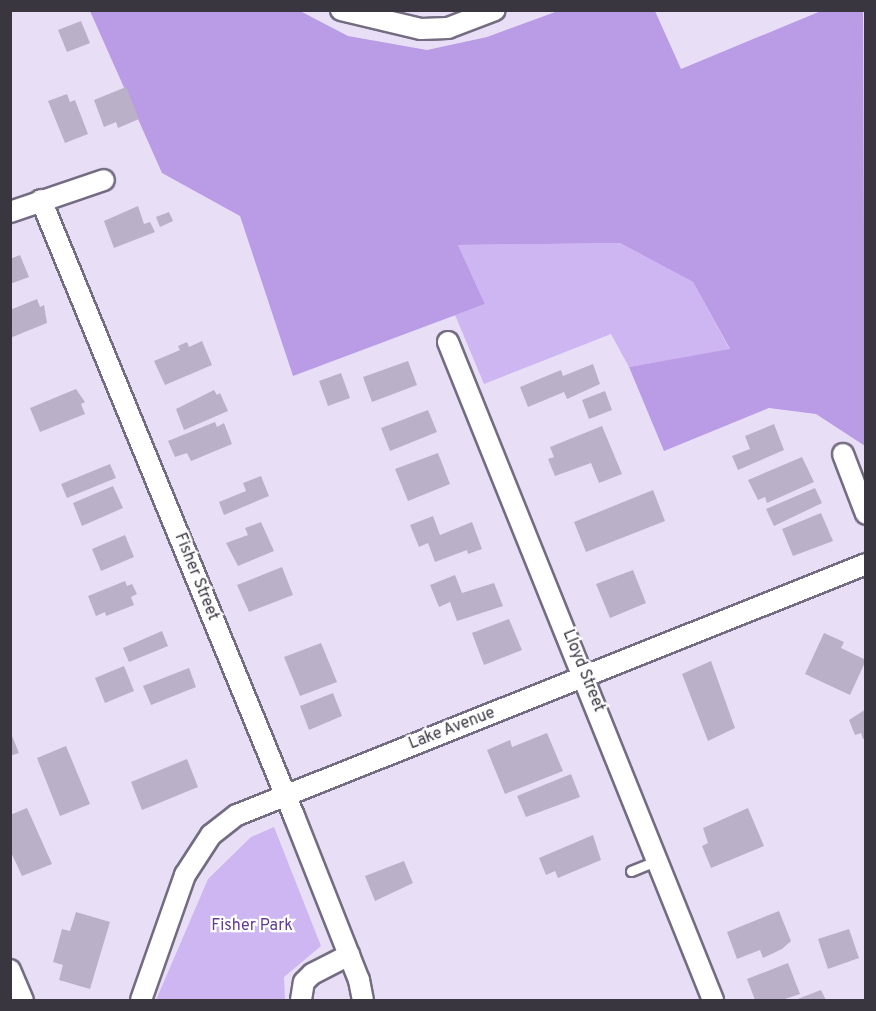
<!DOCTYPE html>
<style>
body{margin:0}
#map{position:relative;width:876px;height:1011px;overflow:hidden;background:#e8dff7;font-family:Overpass,sans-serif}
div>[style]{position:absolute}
.green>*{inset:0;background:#ceb6f2}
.forest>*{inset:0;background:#ba9be6}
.building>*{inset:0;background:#bab1c8}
.roads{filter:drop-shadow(2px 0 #746c81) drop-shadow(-2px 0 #746c81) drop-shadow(0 2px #746c81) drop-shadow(0 -2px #746c81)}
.lane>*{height:9px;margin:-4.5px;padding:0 4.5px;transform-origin:4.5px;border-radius:4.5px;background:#fff}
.street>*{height:20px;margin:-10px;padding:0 10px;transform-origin:10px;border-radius:10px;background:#fff}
span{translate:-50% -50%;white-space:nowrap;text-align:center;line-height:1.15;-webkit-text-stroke:4.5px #fff;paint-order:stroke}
.street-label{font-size:16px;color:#3a3640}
.park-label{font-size:16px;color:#633a91}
.frame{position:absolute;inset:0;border:12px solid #3a3640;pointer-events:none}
</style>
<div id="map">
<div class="green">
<i style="clip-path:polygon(620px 243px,693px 282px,730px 350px,629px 367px,611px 334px,484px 384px,455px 315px,485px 304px,458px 245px)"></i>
<i style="clip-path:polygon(274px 827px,321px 946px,284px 977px,285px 1000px,156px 1000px,208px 879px,251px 837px)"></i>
</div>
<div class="forest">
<i style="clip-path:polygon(90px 11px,300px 11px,348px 36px,427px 50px,487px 37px,558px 11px,655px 11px,681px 69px,821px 11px,863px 11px,865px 446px,816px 414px,769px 408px,664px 451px,629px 367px,730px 349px,693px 282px,620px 243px,458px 245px,485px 304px,293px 376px,240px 216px,162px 173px)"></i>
</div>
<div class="building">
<i style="clip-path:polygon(81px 21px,90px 43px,67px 52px,58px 30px)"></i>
<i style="clip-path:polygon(126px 87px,139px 119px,118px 128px,116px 122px,104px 127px,94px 100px)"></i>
<i style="clip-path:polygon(67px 94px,70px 102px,75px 100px,88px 134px,65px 143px,48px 101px)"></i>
<i style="clip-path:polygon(138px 206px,144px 224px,150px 222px,155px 232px,114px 248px,104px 221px)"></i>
<i style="clip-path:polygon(169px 212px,173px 221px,160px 227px,156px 217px)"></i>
<i style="clip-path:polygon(20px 255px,29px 277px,10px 284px,10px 259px)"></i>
<i style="clip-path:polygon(37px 299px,40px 307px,44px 305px,47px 323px,10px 338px,10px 310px)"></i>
<i style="clip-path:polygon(202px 341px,212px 365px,165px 385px,154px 361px,180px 350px,178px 346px,187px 342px,189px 347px)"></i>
<i style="clip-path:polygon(408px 361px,417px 385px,372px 402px,363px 377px)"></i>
<i style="clip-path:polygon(593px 364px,600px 384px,567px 399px,564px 392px,528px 407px,520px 387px,561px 370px,563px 376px)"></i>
<i style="clip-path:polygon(341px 373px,350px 398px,328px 406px,319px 381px)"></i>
<i style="clip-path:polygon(76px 389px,85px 402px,81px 404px,85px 414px,40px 432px,30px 408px)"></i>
<i style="clip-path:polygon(214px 390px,217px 395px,220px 393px,228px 411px,184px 430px,176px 409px)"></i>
<i style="clip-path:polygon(605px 391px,612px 410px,589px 419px,582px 400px)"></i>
<i style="clip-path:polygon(428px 410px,437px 432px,390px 451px,381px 428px)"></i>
<i style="clip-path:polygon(215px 422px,217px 427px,224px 423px,232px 444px,191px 461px,187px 453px,175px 457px,168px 441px)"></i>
<i style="clip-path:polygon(774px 424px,784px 450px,738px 470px,732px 456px,750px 449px,745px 436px)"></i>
<i style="clip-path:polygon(602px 426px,622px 474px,599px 483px,591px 463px,555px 476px,548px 459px,554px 457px,550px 447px)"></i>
<i style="clip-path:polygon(438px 453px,450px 484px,408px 501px,395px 469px)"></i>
<i style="clip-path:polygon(802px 457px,814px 482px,767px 503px,765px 497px,758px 500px,748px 480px)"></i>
<i style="clip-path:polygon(110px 464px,116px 478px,67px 498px,61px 484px)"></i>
<i style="clip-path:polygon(261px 476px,269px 496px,224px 515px,219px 502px,246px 491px,243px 483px)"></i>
<i style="clip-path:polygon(113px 486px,123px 508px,82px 526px,73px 503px)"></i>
<i style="clip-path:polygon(815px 488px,822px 503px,774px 526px,766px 509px)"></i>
<i style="clip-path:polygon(653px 490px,665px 521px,586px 552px,574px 522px)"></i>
<i style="clip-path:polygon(821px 513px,833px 541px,793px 556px,782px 529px)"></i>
<i style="clip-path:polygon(433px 516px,440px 535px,472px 522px,482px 549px,468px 554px,467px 550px,435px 562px,428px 543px,419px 547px,410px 525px)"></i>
<i style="clip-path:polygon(261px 522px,274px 551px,238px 566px,226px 543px,248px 535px,245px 528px)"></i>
<i style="clip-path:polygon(125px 535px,134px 557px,101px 571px,92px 549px)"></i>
<i style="clip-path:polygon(282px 567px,293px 595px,249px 612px,237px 585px)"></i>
<i style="clip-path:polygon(633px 570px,646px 603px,610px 618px,596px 584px)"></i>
<i style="clip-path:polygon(455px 575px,462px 593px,494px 583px,503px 606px,457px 621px,450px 602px,439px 607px,430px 585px)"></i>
<i style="clip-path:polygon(125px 581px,127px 586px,132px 584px,137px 594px,131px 597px,134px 605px,106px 616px,105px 612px,96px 616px,88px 596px)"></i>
<i style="clip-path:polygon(509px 619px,522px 650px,484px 665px,472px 633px)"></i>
<i style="clip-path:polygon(162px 631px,168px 646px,129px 662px,123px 648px)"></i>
<i style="clip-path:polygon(824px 633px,844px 642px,841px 648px,866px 660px,850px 695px,805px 674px)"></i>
<i style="clip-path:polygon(321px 643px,337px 682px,300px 696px,284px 657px)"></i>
<i style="clip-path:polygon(711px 661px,735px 728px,708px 741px,682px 674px)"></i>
<i style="clip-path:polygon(124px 666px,134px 691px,105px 703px,95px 678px)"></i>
<i style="clip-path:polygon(189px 668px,196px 687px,151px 705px,143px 686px)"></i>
<i style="clip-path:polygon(333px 693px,342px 716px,309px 730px,300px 706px)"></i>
<i style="clip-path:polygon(866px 709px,866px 738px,863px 739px,861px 733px,855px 735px,849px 720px)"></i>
<i style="clip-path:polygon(10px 731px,19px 753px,10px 756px)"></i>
<i style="clip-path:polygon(547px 733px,563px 771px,505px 794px,487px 750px,510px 740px,512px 747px)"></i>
<i style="clip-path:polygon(66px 746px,90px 804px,60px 816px,37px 758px)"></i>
<i style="clip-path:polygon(187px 759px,198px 787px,142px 810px,131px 782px)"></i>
<i style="clip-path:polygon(571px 774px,580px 797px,526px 817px,517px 796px)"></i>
<i style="clip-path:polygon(27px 808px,52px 864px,22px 876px,10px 850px,10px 815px)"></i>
<i style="clip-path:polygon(748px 808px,764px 846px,711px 868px,702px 846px,708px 843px,703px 828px)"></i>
<i style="clip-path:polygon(593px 835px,601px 860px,558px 878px,555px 871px,546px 875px,539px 858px)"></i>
<i style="clip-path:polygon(404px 861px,413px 883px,375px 901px,365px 876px)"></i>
<i style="clip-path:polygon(779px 911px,791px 941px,782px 949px,763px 958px,760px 950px,737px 959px,727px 932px)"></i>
<i style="clip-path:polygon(76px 912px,110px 922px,90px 989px,59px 980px,63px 965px,53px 962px,62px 929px,70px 931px)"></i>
<i style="clip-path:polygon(849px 929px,859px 958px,828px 969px,818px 939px)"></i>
<i style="clip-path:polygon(788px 963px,800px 994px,782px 1000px,755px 1000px,747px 979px)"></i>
<i style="clip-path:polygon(821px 990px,826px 1000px,795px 1000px)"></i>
</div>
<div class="roads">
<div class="lane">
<i style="left:631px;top:871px;width:29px;rotate:-22deg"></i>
</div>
<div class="street">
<i style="left:341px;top:10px;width:82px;rotate:13.4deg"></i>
<i style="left:421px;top:29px;width:27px;rotate:-2deg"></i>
<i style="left:448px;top:28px;width:50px;rotate:-21deg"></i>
<i style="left:41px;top:200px;width:666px;rotate:67.67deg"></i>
<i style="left:294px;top:816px;width:176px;rotate:68.4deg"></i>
<i style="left:359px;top:980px;width:20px;rotate:79deg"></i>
<i style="left:10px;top:212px;width:99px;rotate:-18.8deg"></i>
<i style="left:448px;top:342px;width:709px;rotate:68.06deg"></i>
<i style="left:843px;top:454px;width:64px;rotate:69deg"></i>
<i style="left:10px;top:970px;width:33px;rotate:67deg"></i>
<i style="left:141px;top:1000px;width:133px;rotate:-70.6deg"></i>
<i style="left:185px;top:875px;width:48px;rotate:-57deg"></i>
<i style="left:211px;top:835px;width:33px;rotate:-38deg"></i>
<i style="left:237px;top:815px;width:677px;rotate:-21.75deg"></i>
<i style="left:301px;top:1000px;width:18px;rotate:-81deg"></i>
<i style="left:304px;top:982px;width:11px;rotate:-45deg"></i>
<i style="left:312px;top:974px;width:42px;rotate:-27.2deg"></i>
</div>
</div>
<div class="street-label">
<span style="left:196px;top:577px;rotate:68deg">Fisher Street</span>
<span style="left:583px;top:671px;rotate:68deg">Lloyd Street</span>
<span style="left:452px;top:729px;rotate:-21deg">Lake Avenue</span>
</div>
<div class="park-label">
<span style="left:252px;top:926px">Fisher Park</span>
</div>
<div class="frame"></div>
</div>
